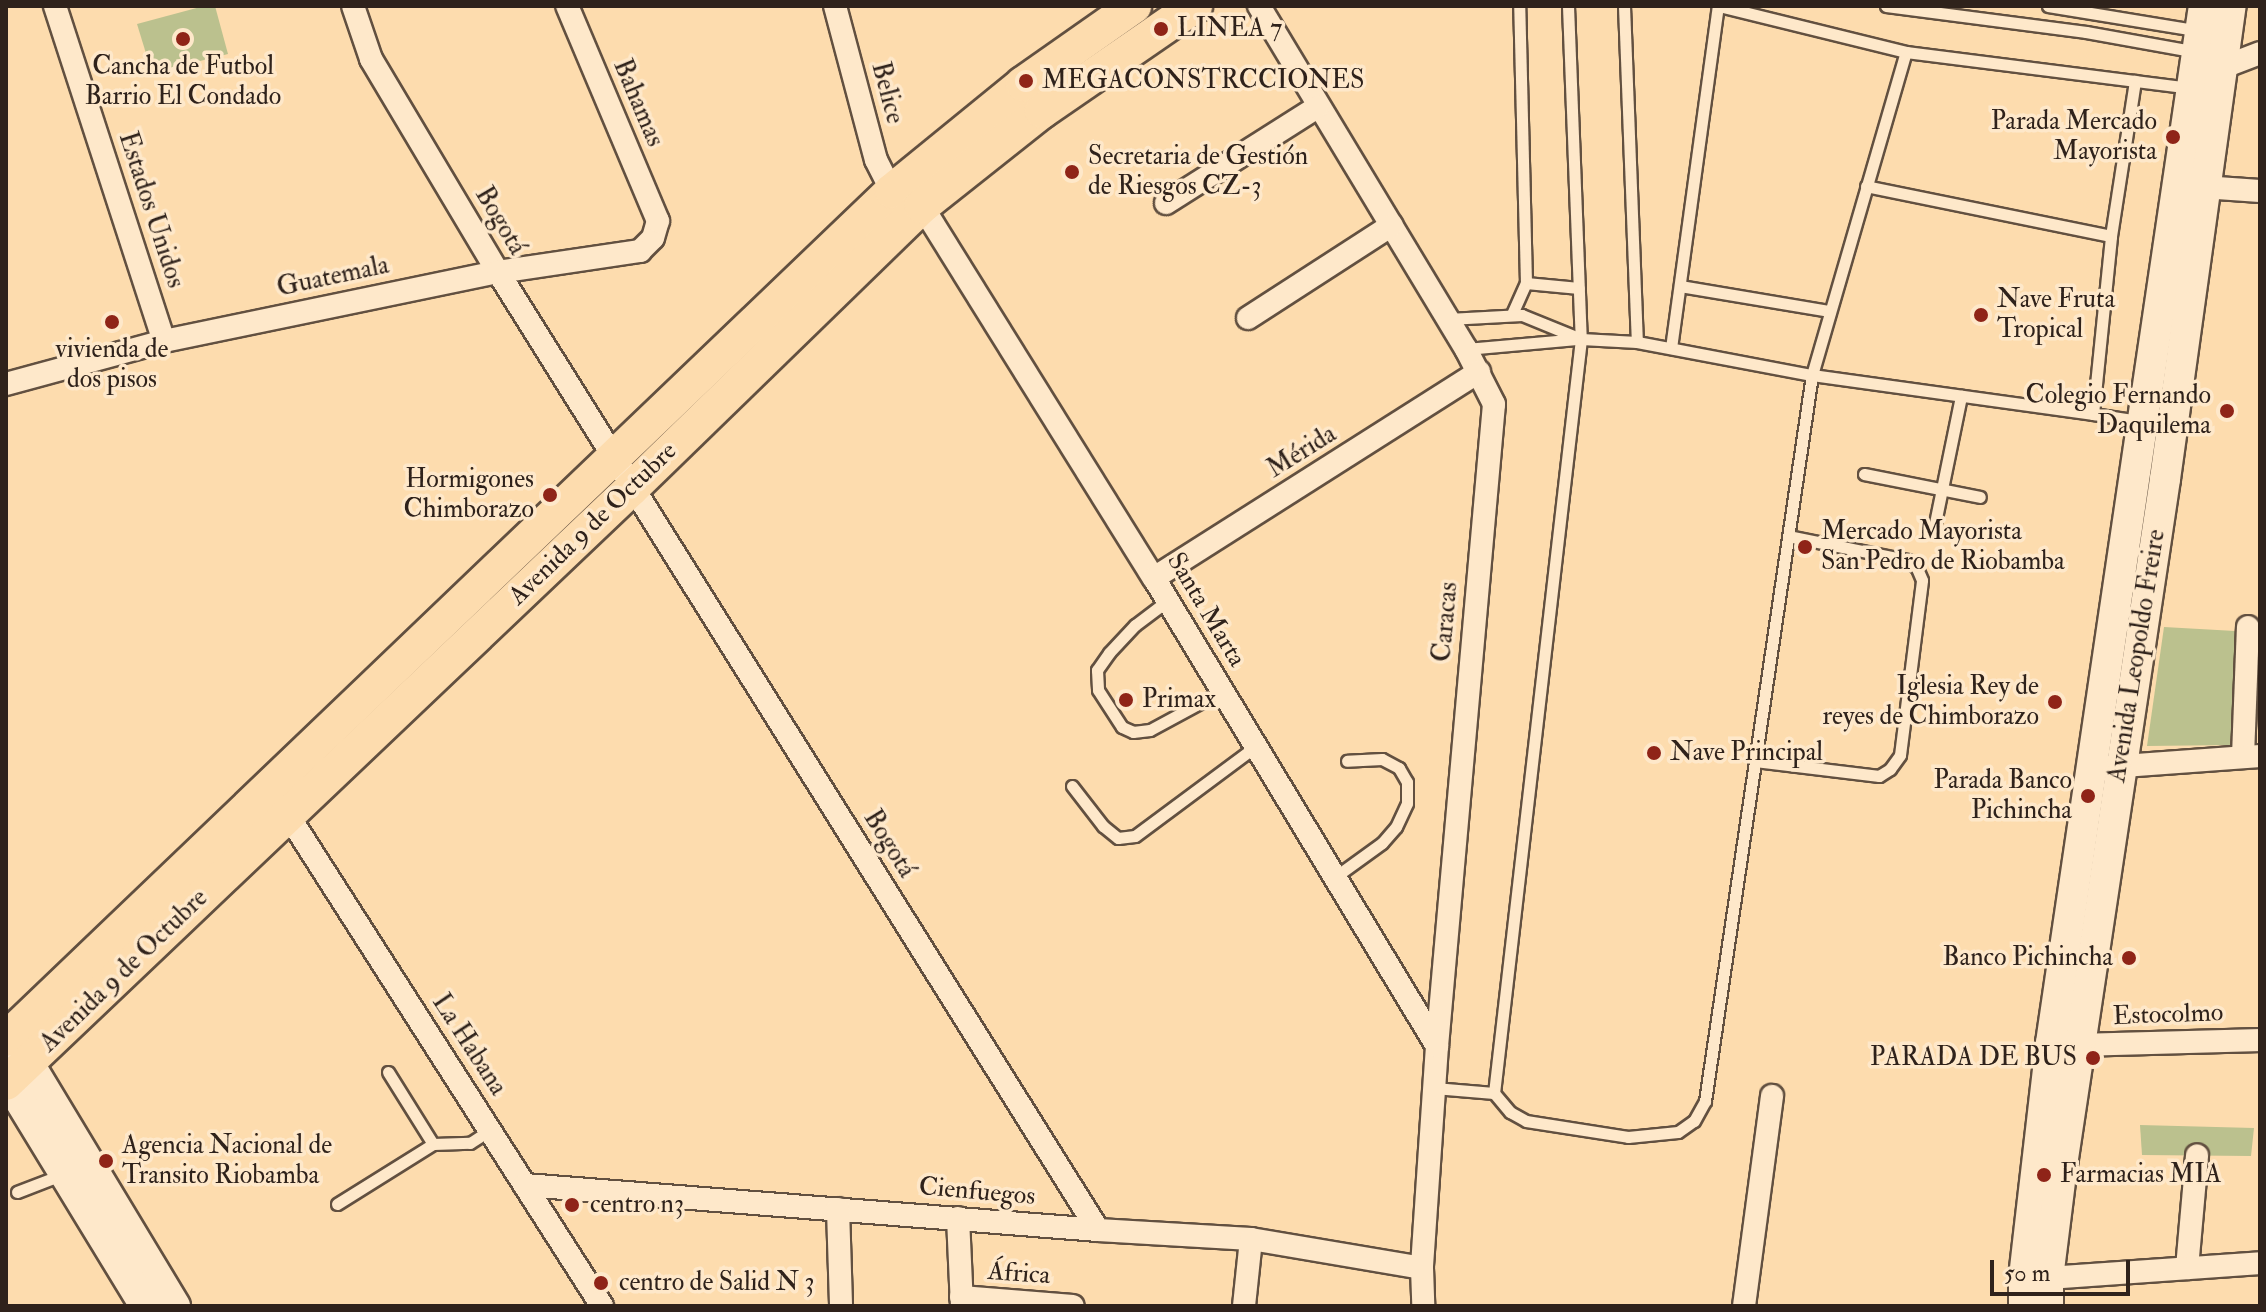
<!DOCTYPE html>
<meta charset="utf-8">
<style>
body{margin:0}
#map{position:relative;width:2266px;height:1312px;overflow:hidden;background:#fddcae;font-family:"IM FELL Double Pica",serif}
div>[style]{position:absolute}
.green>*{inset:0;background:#bbc18e}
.roads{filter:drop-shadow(2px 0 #625040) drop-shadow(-2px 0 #625040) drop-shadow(0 2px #625040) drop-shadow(0 -2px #625040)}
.lane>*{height:11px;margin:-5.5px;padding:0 5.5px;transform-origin:5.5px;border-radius:5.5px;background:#fee8ca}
.street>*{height:22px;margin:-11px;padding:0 11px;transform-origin:11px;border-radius:11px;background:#fee8ca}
.secondary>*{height:30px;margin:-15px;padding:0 15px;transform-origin:15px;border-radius:15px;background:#fee8ca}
.primary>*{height:34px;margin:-17px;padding:0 17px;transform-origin:17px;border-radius:17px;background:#fddcae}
.dots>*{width:22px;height:22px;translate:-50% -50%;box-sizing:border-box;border:4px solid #fee8ca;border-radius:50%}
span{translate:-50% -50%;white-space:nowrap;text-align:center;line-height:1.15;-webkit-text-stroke:7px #fee8ca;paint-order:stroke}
.poi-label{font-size:26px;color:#2f221b}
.left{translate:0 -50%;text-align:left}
.right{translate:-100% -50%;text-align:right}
.street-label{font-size:26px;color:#2f221b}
.frame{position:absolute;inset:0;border:8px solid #2f221b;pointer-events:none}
.scale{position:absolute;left:1990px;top:1260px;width:140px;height:36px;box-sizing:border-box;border:4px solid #2f221b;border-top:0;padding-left:10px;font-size:24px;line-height:28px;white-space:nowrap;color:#2f221b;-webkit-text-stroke:6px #fee8ca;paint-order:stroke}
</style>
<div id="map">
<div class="green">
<i style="clip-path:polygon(204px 6px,215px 6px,228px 54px,152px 73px,137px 24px)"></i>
<i style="clip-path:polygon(2164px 627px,2235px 631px,2233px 745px,2147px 746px)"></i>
<i style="clip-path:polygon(2140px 1125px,2254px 1128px,2251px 1156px,2142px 1155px)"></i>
</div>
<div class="roads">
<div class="lane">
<i style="left:1568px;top:6px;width:333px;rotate:87.8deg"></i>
<i style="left:1581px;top:339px;width:759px;rotate:96.58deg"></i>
<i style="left:1494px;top:1093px;width:25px;rotate:50deg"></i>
<i style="left:1510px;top:1112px;width:18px;rotate:29deg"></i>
<i style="left:1526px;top:1121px;width:103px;rotate:8.9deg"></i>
<i style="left:1628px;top:1137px;width:50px;rotate:-5.7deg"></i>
<i style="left:1678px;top:1132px;width:19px;rotate:-35deg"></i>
<i style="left:1694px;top:1121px;width:23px;rotate:-61deg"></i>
<i style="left:1705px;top:1101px;width:734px;rotate:-81.62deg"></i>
<i style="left:1812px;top:375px;width:336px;rotate:-73.8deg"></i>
<i style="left:1624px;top:6px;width:336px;rotate:87.8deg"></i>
<i style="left:1719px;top:6px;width:193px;rotate:13.8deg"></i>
<i style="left:1906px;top:52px;width:288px;rotate:7.2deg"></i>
<i style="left:1886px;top:6px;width:202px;rotate:7.4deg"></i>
<i style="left:2086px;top:32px;width:113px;rotate:10.2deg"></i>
<i style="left:2048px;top:6px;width:154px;rotate:9.3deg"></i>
<i style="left:2111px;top:236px;width:157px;rotate:-81.2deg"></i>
<i style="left:1526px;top:283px;width:53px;rotate:5.4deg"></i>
<i style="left:1680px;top:286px;width:152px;rotate:9.5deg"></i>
<i style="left:1512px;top:314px;width:34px;rotate:-66deg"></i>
<i style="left:1526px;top:283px;width:277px;rotate:-91.4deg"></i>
<i style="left:1448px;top:319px;width:74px;rotate:-3.1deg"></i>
<i style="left:1522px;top:315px;width:64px;rotate:22.1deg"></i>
<i style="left:1581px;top:339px;width:56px;rotate:3.1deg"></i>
<i style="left:1637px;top:342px;width:178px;rotate:10.7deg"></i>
<i style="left:1812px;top:375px;width:284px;rotate:7.9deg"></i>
<i style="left:2093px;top:414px;width:179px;rotate:-84.2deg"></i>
<i style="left:2111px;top:236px;width:250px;rotate:-168.5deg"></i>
<i style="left:1671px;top:348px;width:345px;rotate:-82.2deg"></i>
<i style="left:1466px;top:349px;width:111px;rotate:-5.1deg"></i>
<i style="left:2093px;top:414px;width:48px;rotate:8.5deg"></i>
<i style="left:1864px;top:474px;width:118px;rotate:11.2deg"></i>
<i style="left:1935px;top:523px;width:130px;rotate:-78.4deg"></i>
<i style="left:1167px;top:601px;width:40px;rotate:143deg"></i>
<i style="left:1135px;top:625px;width:38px;rotate:133deg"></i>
<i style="left:1109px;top:653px;width:21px;rotate:125deg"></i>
<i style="left:1097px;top:670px;width:20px;rotate:87deg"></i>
<i style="left:1098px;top:690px;width:44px;rotate:57deg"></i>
<i style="left:1122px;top:727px;width:12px;rotate:24deg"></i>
<i style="left:1133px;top:732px;width:17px;rotate:-7deg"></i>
<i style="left:1150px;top:730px;width:82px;rotate:-28.4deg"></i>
<i style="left:1755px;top:761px;width:125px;rotate:6.9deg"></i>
<i style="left:1879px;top:776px;width:13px;rotate:-32deg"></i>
<i style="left:1890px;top:769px;width:17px;rotate:-54deg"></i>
<i style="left:1900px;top:755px;width:176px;rotate:-82.8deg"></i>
<i style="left:1922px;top:580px;width:13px;rotate:-113deg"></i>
<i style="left:1917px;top:568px;width:13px;rotate:-141deg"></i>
<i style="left:1907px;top:560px;width:121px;rotate:-168.6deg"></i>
<i style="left:1072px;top:786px;width:51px;rotate:52.2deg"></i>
<i style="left:1103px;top:826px;width:19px;rotate:39deg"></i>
<i style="left:1118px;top:838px;width:17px;rotate:-7deg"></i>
<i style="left:1135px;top:836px;width:149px;rotate:-36.6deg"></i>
<i style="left:1335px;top:877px;width:58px;rotate:-35.9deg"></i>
<i style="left:1382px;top:843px;width:21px;rotate:-49deg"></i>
<i style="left:1396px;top:827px;width:26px;rotate:-65deg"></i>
<i style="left:1407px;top:803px;width:21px;rotate:-90deg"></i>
<i style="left:1407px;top:782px;width:16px;rotate:-120deg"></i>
<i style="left:1399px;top:768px;width:19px;rotate:-152deg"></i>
<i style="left:1382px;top:759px;width:35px;rotate:177deg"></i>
<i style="left:388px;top:1072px;width:85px;rotate:58deg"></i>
<i style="left:1434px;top:1088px;width:60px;rotate:4.8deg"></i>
<i style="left:17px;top:1192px;width:47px;rotate:-21.1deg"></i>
<i style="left:337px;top:1204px;width:113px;rotate:-32deg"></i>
<i style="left:433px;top:1144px;width:37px;rotate:-2deg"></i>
<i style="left:470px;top:1143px;width:24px;rotate:-33deg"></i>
</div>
<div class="street">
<i style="left:55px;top:6px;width:352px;rotate:72deg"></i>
<i style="left:353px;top:6px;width:56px;rotate:71.2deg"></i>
<i style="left:371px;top:59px;width:248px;rotate:59.2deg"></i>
<i style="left:498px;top:272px;width:1130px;rotate:57.94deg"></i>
<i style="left:835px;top:6px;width:159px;rotate:75.1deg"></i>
<i style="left:876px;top:160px;width:35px;rotate:63deg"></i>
<i style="left:1259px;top:6px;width:401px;rotate:58.9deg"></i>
<i style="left:1466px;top:349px;width:62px;rotate:63deg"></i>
<i style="left:1494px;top:404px;width:645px;rotate:95.07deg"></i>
<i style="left:1437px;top:1046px;width:223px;rotate:93.9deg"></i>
<i style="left:1422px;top:1268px;width:38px;rotate:88deg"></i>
<i style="left:2221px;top:68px;width:42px;rotate:-21deg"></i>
<i style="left:2203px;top:187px;width:57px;rotate:4deg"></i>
<i style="left:1166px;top:203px;width:179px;rotate:-32.4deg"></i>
<i style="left:922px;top:206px;width:438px;rotate:58.1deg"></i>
<i style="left:1154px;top:578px;width:547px;rotate:58.84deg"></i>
<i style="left:1248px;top:318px;width:171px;rotate:-32.9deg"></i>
<i style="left:6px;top:384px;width:164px;rotate:-15.2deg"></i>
<i style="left:164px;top:341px;width:341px;rotate:-11.7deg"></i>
<i style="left:498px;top:272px;width:144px;rotate:-8.4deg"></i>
<i style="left:640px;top:251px;width:18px;rotate:-45deg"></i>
<i style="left:653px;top:238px;width:18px;rotate:-74deg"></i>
<i style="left:658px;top:221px;width:233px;rotate:-112.9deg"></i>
<i style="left:1154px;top:578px;width:385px;rotate:-32.4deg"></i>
<i style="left:2243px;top:756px;width:129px;rotate:-87.8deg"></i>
<i style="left:2110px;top:767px;width:150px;rotate:-4.2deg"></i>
<i style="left:288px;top:815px;width:583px;rotate:57.4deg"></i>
<i style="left:2079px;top:1045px;width:181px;rotate:-1.6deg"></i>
<i style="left:525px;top:1185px;width:575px;rotate:4.49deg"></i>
<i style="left:1098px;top:1230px;width:153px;rotate:3.4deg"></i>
<i style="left:1251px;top:1239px;width:173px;rotate:9.6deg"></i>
<i style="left:838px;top:1209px;width:97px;rotate:88.2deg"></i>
<i style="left:958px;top:1218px;width:88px;rotate:87.4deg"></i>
<i style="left:2187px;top:1268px;width:113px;rotate:-84.9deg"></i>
<i style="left:2048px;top:1278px;width:213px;rotate:-4deg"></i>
<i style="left:961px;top:1297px;width:112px;rotate:4.6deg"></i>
<i style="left:1244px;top:1306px;width:67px;rotate:-84deg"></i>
<i style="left:1744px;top:1306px;width:212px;rotate:-82.4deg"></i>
</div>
<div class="secondary">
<i style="left:17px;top:1044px;width:306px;rotate:58.9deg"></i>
<i style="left:6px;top:1078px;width:267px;rotate:58.6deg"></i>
<i style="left:2024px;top:1306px;width:29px;rotate:-90deg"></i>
<i style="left:2024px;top:1277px;width:236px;rotate:-83.4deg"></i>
<i style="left:2051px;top:1043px;width:1048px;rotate:-81.61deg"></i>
<i style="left:2048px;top:1306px;width:28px;rotate:-90deg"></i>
<i style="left:2048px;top:1278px;width:114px;rotate:-82.9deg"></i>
<i style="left:2062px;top:1165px;width:694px;rotate:-81.46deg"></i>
<i style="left:2165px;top:479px;width:478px;rotate:-82.1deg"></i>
</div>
<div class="primary">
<i style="left:6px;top:1039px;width:1226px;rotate:-43.74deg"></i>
<i style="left:892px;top:191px;width:169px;rotate:-39.2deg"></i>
<i style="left:1023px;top:84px;width:136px;rotate:-35.1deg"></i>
<i style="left:6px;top:1083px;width:864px;rotate:-43.55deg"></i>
<i style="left:632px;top:488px;width:405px;rotate:-44.2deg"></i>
<i style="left:922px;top:206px;width:153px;rotate:-38.4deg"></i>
<i style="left:1042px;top:111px;width:186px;rotate:-34.5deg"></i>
</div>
</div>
<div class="dots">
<i style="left:1161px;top:29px;background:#8f2418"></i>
<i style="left:183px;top:39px;background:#8f2418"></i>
<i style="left:1026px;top:81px;background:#8f2418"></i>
<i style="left:2173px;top:137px;background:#8f2418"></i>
<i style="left:1072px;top:172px;background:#8f2418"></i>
<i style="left:1981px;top:315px;background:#8f2418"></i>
<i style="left:112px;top:322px;background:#8f2418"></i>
<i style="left:2227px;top:411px;background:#8f2418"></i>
<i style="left:550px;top:495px;background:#8f2418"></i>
<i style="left:1805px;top:547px;background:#8f2418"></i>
<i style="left:1126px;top:700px;background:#8f2418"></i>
<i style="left:2055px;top:702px;background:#8f2418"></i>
<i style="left:1654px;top:753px;background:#8f2418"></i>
<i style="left:2088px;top:796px;background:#8f2418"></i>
<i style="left:2129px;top:958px;background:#8f2418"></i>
<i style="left:2093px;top:1058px;background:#8f2418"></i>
<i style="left:106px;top:1161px;background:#8f2418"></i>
<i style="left:2044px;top:1175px;background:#8f2418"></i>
<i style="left:572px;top:1205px;background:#8f2418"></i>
<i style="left:601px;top:1283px;background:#8f2418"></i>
</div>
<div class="poi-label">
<span class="left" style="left:1177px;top:29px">LINEA 7</span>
<span style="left:183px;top:82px">Cancha de Futbol<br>Barrio El Condado</span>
<span class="left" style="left:1042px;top:81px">MEGACONSTRCCIONES</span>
<span class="right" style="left:2157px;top:137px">Parada Mercado<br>Mayorista</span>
<span class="left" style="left:1088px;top:172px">Secretaria de Gestión<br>de Riesgos CZ-3</span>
<span class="left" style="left:1997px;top:315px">Nave Fruta<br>Tropical</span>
<span style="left:112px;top:365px">vivienda de<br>dos pisos</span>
<span class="right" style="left:2211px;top:411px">Colegio Fernando<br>Daquilema</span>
<span class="right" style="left:534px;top:495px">Hormigones<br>Chimborazo</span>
<span class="left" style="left:1821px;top:547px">Mercado Mayorista<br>San Pedro de Riobamba</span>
<span class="right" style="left:2039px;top:702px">Iglesia Rey de<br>reyes de Chimborazo</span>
<span class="left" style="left:1142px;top:700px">Primax</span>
<span class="left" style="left:1670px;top:753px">Nave Principal</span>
<span class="right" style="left:2072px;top:796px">Parada Banco<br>Pichincha</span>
<span class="right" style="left:2113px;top:958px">Banco Pichincha</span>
<span class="right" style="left:2077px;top:1058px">PARADA DE BUS</span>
<span class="left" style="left:122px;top:1161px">Agencia Nacional de<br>Transito Riobamba</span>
<span class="left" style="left:2060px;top:1175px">Farmacias MIA</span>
<span class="left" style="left:590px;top:1205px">centro n3</span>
<span class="left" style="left:619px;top:1283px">centro de Salid N 3</span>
</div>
<div class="street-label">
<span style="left:887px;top:93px;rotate:75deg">Belice</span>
<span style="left:638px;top:103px;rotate:67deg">Bahamas</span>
<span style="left:151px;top:210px;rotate:72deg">Estados Unidos</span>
<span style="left:500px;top:221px;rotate:59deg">Bogotá</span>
<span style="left:333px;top:277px;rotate:-12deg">Guatemala</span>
<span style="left:1302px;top:452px;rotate:-32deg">Mérida</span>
<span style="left:593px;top:524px;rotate:-44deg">Avenida 9 de Octubre</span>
<span style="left:1206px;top:610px;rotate:59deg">Santa Marta</span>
<span style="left:1446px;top:622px;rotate:-85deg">Caracas</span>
<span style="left:2137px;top:656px;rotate:-81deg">Avenida Leopoldo Freire</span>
<span style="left:889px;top:844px;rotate:58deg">Bogotá</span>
<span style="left:124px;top:971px;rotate:-44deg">Avenida 9 de Octubre</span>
<span style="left:2168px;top:1015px;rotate:-2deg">Estocolmo</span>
<span style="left:469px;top:1045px;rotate:57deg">La Habana</span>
<span style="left:977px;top:1192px;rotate:5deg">Cienfuegos</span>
<span style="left:1019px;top:1274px;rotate:4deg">África</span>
</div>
<div class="frame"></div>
<div class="scale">50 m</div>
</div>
